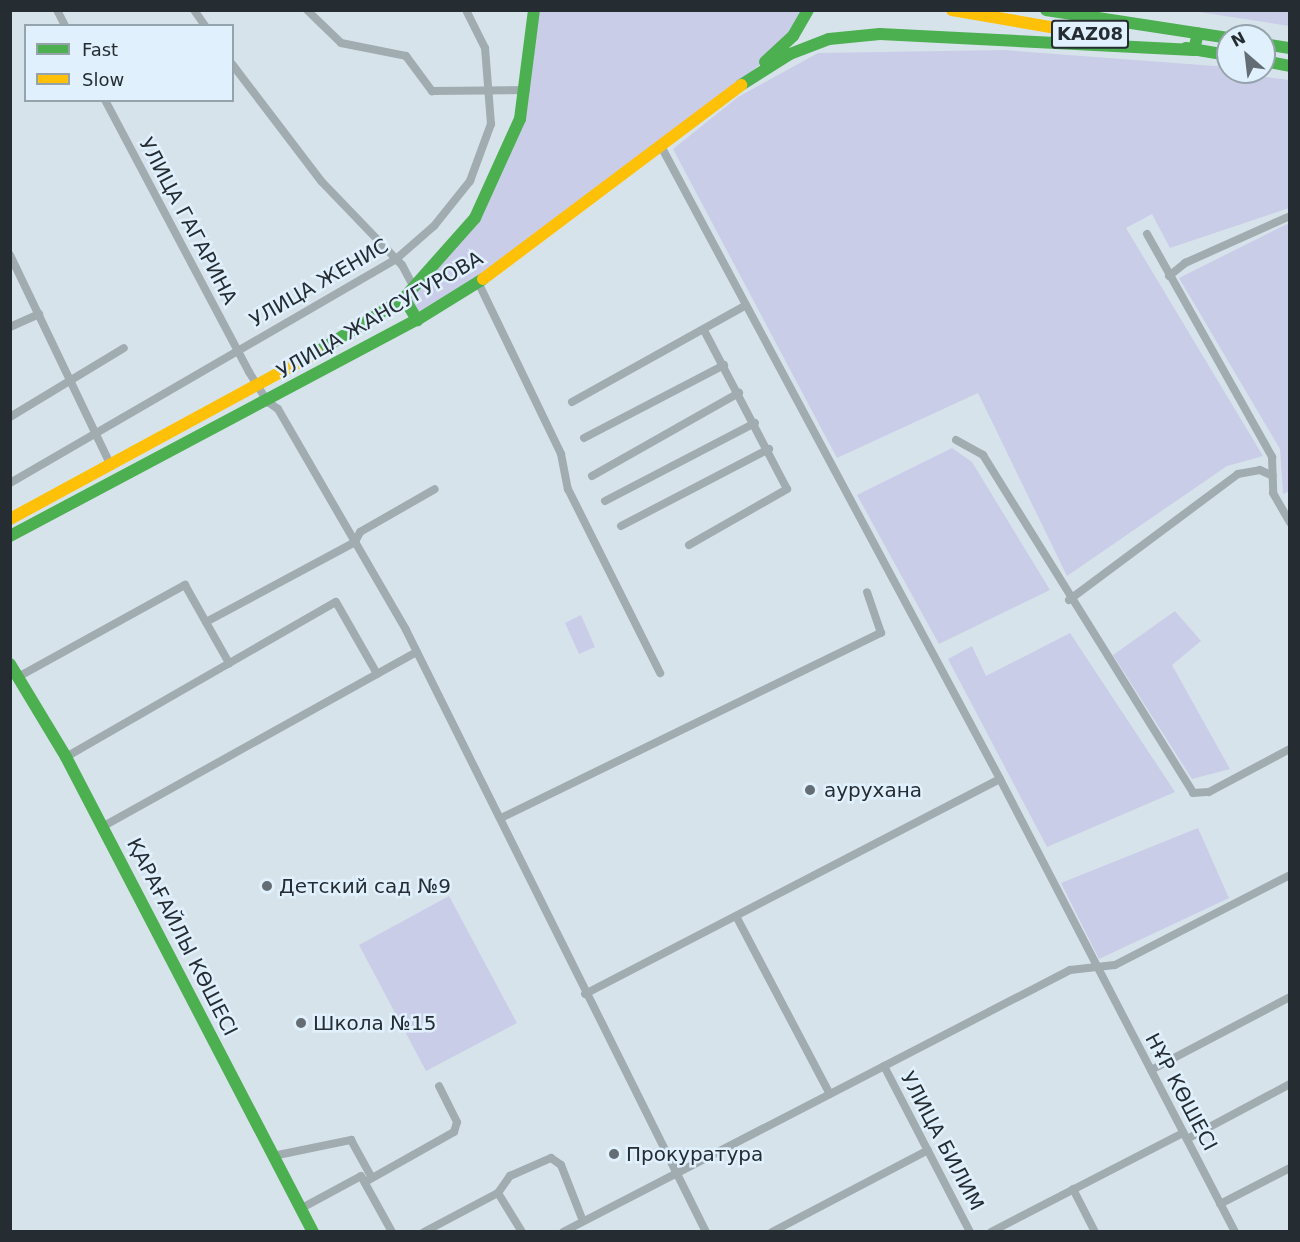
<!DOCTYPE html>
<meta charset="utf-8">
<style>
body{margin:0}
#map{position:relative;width:1300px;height:1242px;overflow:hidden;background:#d7e3eb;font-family:"DejaVu Sans",sans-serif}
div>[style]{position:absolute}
.green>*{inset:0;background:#cacde8}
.street>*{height:8px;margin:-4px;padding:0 4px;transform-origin:4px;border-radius:4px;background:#a0acb0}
.fast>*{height:12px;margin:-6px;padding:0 6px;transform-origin:6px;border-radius:6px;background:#4caf50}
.slow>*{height:12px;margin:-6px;padding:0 6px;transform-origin:6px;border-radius:6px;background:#ffc107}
.dots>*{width:16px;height:16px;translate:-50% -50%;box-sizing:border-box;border:3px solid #e0f1fd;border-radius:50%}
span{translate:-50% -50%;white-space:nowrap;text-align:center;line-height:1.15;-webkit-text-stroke:5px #e0f1fd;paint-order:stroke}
.shield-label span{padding:2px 4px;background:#e0f1fd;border:2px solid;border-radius:4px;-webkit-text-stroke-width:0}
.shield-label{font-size:18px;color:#252d33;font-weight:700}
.street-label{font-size:20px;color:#252d33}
.poi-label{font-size:20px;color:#252d33}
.left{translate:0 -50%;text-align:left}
.frame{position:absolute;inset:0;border:12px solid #252d33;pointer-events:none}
.legend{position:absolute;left:24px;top:24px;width:210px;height:78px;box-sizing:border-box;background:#e0f1fd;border:2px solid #95a3ac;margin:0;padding:8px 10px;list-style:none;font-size:18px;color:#252d33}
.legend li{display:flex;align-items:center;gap:12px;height:30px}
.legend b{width:30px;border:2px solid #95a3ac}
.north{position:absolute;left:1216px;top:24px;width:60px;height:60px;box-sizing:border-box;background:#e0f1fd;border:2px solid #95a3ac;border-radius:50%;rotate:332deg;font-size:16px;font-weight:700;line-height:24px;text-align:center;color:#252d33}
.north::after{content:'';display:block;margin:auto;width:21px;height:27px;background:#636d73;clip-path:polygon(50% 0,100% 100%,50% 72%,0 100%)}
</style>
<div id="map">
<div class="green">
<i style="clip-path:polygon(534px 11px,808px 11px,779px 49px,547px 236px,417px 320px,404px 298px,475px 218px,523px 106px)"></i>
<i style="clip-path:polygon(1192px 11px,1289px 11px,1289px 26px)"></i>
<i style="clip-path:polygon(1004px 50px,1228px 67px,1228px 72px,1289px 80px,1289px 208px,1170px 248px,1152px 214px,1126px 228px,1263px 456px,1227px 466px,1067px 576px,978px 393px,837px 458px,673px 149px,738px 97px,818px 53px)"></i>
<i style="clip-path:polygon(1289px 223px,1290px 491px,1283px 494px,1280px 449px,1179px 278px)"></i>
<i style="clip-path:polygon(952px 448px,972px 462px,1050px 590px,939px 644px,857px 495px)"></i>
<i style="clip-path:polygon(1175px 611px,1201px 641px,1172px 665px,1230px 769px,1192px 779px,1113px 655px)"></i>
<i style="clip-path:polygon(581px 615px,595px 647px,579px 654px,565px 623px)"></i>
<i style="clip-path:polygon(1070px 633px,1175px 792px,1047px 847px,948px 659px,972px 646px,986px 676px)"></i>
<i style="clip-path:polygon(1198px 828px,1229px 898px,1099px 959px,1061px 883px)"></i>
<i style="clip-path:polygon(449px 896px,517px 1023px,426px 1071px,359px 945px)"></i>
</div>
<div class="street">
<i style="left:57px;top:10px;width:18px;rotate:63deg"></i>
<i style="left:194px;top:10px;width:19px;rotate:55deg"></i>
<i style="left:307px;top:10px;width:47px;rotate:44.1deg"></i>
<i style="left:341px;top:43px;width:66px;rotate:11.3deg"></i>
<i style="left:406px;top:56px;width:44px;rotate:53.4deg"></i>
<i style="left:432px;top:91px;width:94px;rotate:-0.6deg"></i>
<i style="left:232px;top:64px;width:148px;rotate:52.7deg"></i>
<i style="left:322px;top:182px;width:115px;rotate:46.1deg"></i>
<i style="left:402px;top:265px;width:26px;rotate:62deg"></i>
<i style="left:105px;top:100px;width:308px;rotate:62.1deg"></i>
<i style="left:249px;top:372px;width:36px;rotate:58deg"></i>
<i style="left:268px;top:402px;width:12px;rotate:35deg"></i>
<i style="left:278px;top:409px;width:255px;rotate:59.9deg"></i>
<i style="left:406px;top:630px;width:673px;rotate:63.51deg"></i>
<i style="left:662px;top:148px;width:716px;rotate:61.82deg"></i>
<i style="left:1000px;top:779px;width:510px;rotate:62.58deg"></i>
<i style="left:1147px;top:234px;width:256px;rotate:60.7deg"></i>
<i style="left:1272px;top:457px;width:36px;rotate:88deg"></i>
<i style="left:1273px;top:493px;width:34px;rotate:60deg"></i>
<i style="left:10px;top:255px;width:234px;rotate:64.4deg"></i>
<i style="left:1169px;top:276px;width:21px;rotate:-39deg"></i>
<i style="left:1185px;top:263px;width:115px;rotate:-24.1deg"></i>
<i style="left:478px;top:282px;width:191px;rotate:64.2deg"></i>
<i style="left:561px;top:454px;width:36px;rotate:79deg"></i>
<i style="left:568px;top:489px;width:206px;rotate:63.4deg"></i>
<i style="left:10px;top:327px;width:32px;rotate:-24deg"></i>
<i style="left:572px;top:402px;width:199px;rotate:-29.1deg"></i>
<i style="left:10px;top:417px;width:133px;rotate:-31.2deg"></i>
<i style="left:584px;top:438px;width:158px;rotate:-27.5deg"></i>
<i style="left:956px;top:440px;width:31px;rotate:29deg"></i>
<i style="left:983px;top:455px;width:398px;rotate:58.1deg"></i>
<i style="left:1193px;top:793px;width:16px;rotate:-4deg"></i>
<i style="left:1209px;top:792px;width:92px;rotate:-28deg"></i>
<i style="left:592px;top:476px;width:169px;rotate:-29.5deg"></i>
<i style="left:10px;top:483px;width:445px;rotate:-30.1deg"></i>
<i style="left:395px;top:260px;width:52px;rotate:-41.1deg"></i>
<i style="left:434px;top:226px;width:58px;rotate:-51.3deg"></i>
<i style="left:470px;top:181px;width:61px;rotate:-69.8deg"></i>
<i style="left:491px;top:124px;width:76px;rotate:-94.5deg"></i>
<i style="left:485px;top:48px;width:42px;rotate:-116.6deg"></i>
<i style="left:605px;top:501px;width:169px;rotate:-27.5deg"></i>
<i style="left:621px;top:526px;width:167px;rotate:-27.5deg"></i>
<i style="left:689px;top:545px;width:113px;rotate:-29.7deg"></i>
<i style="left:787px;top:489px;width:179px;rotate:-117.6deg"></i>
<i style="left:1069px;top:600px;width:211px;rotate:-36.7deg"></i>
<i style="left:1238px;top:474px;width:22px;rotate:-10deg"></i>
<i style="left:1260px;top:470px;width:14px;rotate:25deg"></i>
<i style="left:206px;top:622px;width:169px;rotate:-28.2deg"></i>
<i style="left:355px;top:542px;width:11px;rotate:-63deg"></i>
<i style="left:360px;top:532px;width:86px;rotate:-29.8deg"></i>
<i style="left:18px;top:677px;width:191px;rotate:-28.9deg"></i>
<i style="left:185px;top:585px;width:90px;rotate:60.6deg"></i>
<i style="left:66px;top:757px;width:311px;rotate:-29.9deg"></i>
<i style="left:336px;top:602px;width:83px;rotate:60.3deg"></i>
<i style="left:501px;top:818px;width:423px;rotate:-26deg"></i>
<i style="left:881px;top:633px;width:43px;rotate:-108.9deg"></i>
<i style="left:102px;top:827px;width:360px;rotate:-29.1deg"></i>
<i style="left:736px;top:916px;width:201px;rotate:62.2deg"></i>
<i style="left:585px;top:994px;width:467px;rotate:-27.4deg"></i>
<i style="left:884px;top:1066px;width:187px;rotate:62.6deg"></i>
<i style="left:1151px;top:1070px;width:157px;rotate:-27.7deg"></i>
<i style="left:1187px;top:1139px;width:117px;rotate:-28.1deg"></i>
<i style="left:273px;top:1156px;width:80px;rotate:-11.6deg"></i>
<i style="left:351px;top:1140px;width:43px;rotate:61.1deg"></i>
<i style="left:365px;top:1182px;width:102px;rotate:-29.3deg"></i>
<i style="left:454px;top:1132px;width:10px;rotate:-73deg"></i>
<i style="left:457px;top:1122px;width:40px;rotate:-116.6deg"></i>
<i style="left:1073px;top:1189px;width:48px;rotate:62.9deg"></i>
<i style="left:498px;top:1193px;width:21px;rotate:-55deg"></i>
<i style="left:510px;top:1176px;width:45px;rotate:-23.7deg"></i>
<i style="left:551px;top:1158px;width:12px;rotate:35deg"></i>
<i style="left:561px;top:1165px;width:60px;rotate:68.6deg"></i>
<i style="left:1220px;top:1204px;width:79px;rotate:-27.2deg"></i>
<i style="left:300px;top:1209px;width:69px;rotate:-28.4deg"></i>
<i style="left:361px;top:1176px;width:64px;rotate:61deg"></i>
<i style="left:424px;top:1232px;width:84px;rotate:-27.8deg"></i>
<i style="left:498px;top:1193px;width:46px;rotate:58.4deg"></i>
<i style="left:563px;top:1232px;width:571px;rotate:-27.33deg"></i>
<i style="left:1070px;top:970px;width:45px;rotate:-6.3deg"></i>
<i style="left:1115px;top:965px;width:197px;rotate:-27.2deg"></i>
<i style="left:772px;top:1232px;width:176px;rotate:-27.7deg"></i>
<i style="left:991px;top:1232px;width:216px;rotate:-27.3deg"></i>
</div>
<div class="fast">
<i style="left:1046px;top:10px;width:184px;rotate:8.7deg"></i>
<i style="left:1264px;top:44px;width:26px;rotate:9deg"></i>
<i style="left:1186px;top:48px;width:43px;rotate:9.5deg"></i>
<i style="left:1264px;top:61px;width:26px;rotate:11deg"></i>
<i style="left:765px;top:62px;width:38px;rotate:-43deg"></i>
<i style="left:793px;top:36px;width:30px;rotate:-60deg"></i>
<i style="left:741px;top:85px;width:58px;rotate:-32.3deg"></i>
<i style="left:790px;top:54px;width:42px;rotate:-21deg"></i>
<i style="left:829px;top:39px;width:51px;rotate:-5.6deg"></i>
<i style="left:880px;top:34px;width:314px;rotate:2.9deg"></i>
<i style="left:1194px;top:50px;width:17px;rotate:-77deg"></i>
<i style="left:404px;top:298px;width:26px;rotate:59deg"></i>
<i style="left:317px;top:352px;width:102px;rotate:-31.8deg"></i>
<i style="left:404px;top:298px;width:107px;rotate:-48.4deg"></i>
<i style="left:475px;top:218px;width:109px;rotate:-65.6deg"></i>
<i style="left:520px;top:119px;width:110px;rotate:-82.7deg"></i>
<i style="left:10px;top:536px;width:461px;rotate:-28deg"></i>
<i style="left:417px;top:320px;width:78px;rotate:-31.8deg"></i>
<i style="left:10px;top:664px;width:109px;rotate:58.9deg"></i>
<i style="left:66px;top:757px;width:535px;rotate:62.53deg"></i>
</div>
<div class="slow">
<i style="left:952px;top:10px;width:153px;rotate:9.8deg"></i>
<i style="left:483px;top:279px;width:323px;rotate:-36.9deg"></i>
<i style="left:10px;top:519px;width:349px;rotate:-28.5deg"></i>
</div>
<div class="dots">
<i style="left:810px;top:790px;background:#636d73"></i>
<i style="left:267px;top:886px;background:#636d73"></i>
<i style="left:301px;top:1023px;background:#636d73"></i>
<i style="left:614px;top:1154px;background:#636d73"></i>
</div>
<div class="shield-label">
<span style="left:1090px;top:34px">KAZ08</span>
</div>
<div class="street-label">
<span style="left:188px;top:221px;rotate:62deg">УЛИЦА ГАГАРИНА</span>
<span style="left:319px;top:283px;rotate:-30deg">УЛИЦА ЖЕНИС</span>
<span style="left:380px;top:315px;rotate:-30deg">УЛИЦА ЖАНСУГУРОВА</span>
<span style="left:182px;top:937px;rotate:63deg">ҚАРАҒАЙЛЫ КӨШЕСІ</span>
<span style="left:1181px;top:1092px;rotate:62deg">НҰР КӨШЕСІ</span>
<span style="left:942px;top:1141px;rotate:62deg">УЛИЦА БИЛИМ</span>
</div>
<div class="poi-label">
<span class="left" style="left:824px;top:790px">аурухана</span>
<span class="left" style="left:279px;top:886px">Детский сад №9</span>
<span class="left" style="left:313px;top:1023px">Школа №15</span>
<span class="left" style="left:626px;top:1154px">Прокуратура</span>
</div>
<div class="frame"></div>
<ul class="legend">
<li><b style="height:8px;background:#4caf50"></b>Fast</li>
<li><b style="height:8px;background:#ffc107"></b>Slow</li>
</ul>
<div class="north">N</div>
</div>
